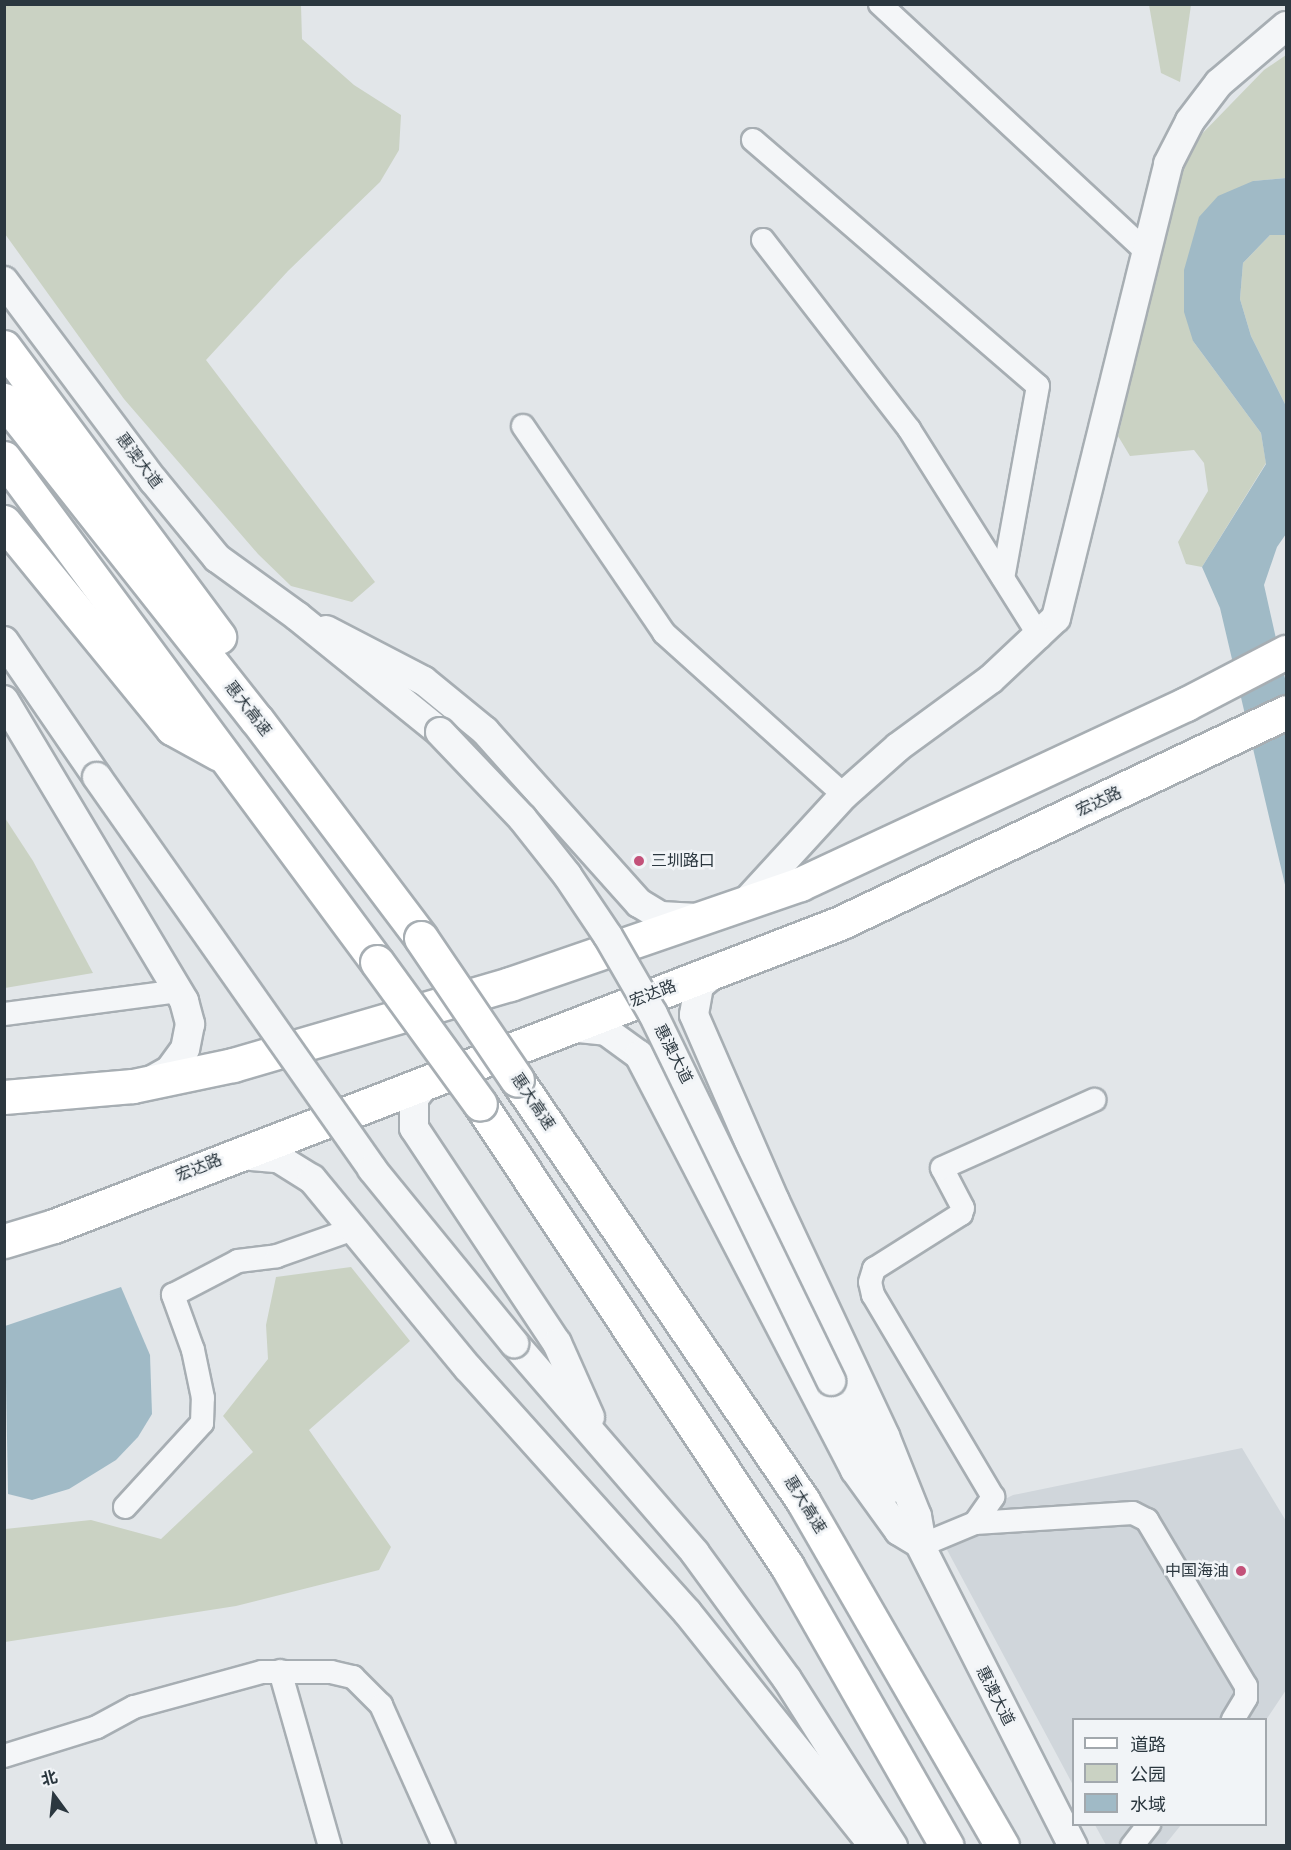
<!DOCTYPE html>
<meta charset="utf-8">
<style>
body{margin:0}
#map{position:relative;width:1291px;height:1850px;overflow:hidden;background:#e2e6e9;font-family:"Varela Round","Noto Sans SC",sans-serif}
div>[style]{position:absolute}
.built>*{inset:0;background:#d0d6db}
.green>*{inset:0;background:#cad2c3}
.water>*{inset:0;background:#a0bac6}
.roads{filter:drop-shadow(2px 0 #a7aeb3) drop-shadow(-2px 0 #a7aeb3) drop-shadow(0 2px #a7aeb3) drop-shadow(0 -2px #a7aeb3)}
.minor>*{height:22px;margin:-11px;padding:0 11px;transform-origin:11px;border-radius:11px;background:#f4f6f8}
.tertiary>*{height:28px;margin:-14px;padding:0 14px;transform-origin:14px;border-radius:14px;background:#f4f6f8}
.primary>*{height:33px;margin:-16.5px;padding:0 16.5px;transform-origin:16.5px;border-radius:16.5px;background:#fff}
.motorway>*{height:33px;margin:-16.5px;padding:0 16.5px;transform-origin:16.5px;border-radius:16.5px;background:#fff}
.bridges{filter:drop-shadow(2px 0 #a7aeb3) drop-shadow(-2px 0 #a7aeb3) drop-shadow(0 2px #a7aeb3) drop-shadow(0 -2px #a7aeb3)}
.tertiary-bridge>*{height:28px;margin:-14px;padding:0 14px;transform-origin:14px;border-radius:14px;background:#f4f6f8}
.motorway-bridge>*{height:33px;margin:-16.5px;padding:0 16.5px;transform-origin:16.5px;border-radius:16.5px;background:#fff}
.dots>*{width:16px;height:16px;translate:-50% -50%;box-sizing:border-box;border:3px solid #f1f4f7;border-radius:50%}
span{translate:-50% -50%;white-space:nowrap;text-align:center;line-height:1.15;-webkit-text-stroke:5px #f1f4f7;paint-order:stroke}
.street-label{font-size:16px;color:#2b373f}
.poi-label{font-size:16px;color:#2b373f}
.left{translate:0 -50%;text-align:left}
.right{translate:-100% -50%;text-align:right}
.frame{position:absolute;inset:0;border:6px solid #2b373f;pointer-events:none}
.legend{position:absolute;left:1072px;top:1718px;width:195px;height:108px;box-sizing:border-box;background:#f1f4f7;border:2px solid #a2a8ad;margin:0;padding:8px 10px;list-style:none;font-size:18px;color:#2b373f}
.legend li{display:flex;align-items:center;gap:12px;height:30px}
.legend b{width:30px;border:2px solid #a2a8ad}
.north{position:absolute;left:24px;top:1766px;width:60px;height:60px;-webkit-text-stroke:4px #f1f4f7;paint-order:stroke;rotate:345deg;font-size:16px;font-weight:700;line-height:24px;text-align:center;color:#2b373f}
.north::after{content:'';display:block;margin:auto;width:21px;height:27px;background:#2b373f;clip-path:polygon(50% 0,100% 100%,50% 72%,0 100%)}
</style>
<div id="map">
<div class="built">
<i style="clip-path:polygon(1242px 1448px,1286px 1521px,1286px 1690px,1266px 1720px,1074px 1720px,1073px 1785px,938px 1533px,1013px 1495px)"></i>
<i style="clip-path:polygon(1095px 1825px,1181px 1825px,1164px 1846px,1106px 1845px)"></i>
</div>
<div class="green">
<i style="clip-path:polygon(4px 5px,301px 5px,302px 39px,354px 85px,401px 115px,399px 150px,380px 182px,288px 271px,206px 360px,375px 582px,352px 602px,291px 586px,258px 554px,124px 399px,5px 234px)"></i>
<i style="clip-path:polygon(1149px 5px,1191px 5px,1180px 82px,1161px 73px)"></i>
<i style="clip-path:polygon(1286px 55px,1286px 178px,1253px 181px,1193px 341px,1261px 433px,1266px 463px,1202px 567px,1186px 564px,1178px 542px,1208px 491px,1204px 463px,1194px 450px,1130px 456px,1118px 436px,1178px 181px,1194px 142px,1264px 70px)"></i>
<i style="clip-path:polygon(1270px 235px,1286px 235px,1286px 406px,1251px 336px,1240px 299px,1243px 263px)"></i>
<i style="clip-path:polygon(5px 818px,33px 861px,93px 973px,5px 988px)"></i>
<i style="clip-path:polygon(351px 1267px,410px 1341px,309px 1430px,391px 1547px,379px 1570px,236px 1606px,5px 1642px,5px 1529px,91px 1520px,161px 1539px,253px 1452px,223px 1416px,268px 1359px,266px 1325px,276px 1277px)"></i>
</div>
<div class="water">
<i style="clip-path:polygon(1286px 178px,1286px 235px,1270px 235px,1243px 263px,1240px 299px,1251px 336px,1286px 406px,1286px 534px,1277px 547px,1264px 585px,1286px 683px,1286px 889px,1220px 608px,1202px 567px,1266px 464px,1261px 433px,1193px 341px,1184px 312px,1184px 270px,1199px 217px,1218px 196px,1253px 181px)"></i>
<i style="clip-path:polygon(121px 1287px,150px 1355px,152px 1414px,138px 1437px,116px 1460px,69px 1489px,32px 1500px,8px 1494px,5px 1326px)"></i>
</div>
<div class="roads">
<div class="minor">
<i style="left:880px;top:4px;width:363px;rotate:42.9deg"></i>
<i style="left:753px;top:140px;width:376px;rotate:40.8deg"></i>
<i style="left:1038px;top:386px;width:195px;rotate:100.3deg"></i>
<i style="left:763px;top:240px;width:239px;rotate:52.3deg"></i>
<i style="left:909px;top:429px;width:246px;rotate:57.8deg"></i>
<i style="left:523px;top:426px;width:250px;rotate:55.7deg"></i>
<i style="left:664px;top:633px;width:242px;rotate:42deg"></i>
<i style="left:4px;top:1014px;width:176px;rotate:-7.5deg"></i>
<i style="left:125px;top:1507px;width:114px;rotate:-47.5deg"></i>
<i style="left:202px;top:1423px;width:25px;rotate:-88deg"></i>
<i style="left:203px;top:1398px;width:49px;rotate:-101.8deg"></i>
<i style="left:193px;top:1350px;width:59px;rotate:-110deg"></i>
<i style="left:173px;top:1295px;width:73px;rotate:-27.6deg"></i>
<i style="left:238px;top:1261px;width:39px;rotate:-7deg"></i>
<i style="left:277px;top:1256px;width:78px;rotate:-19.4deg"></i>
<i style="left:975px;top:1523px;width:32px;rotate:-55deg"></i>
<i style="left:993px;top:1497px;width:235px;rotate:-120.7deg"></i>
<i style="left:873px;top:1295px;width:13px;rotate:-103deg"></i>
<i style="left:870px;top:1282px;width:14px;rotate:-73deg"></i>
<i style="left:874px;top:1269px;width:103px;rotate:-32.3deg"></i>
<i style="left:961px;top:1214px;width:6px;rotate:-72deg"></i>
<i style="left:963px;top:1208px;width:45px;rotate:-117.7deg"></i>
<i style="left:942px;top:1168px;width:167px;rotate:-24.1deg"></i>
<i style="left:922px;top:1545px;width:57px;rotate:-22.5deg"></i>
<i style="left:975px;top:1523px;width:158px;rotate:-3.6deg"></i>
<i style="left:1133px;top:1513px;width:16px;rotate:27deg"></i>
<i style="left:1147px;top:1520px;width:193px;rotate:59.2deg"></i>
<i style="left:1246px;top:1686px;width:12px;rotate:90deg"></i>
<i style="left:1246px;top:1698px;width:26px;rotate:121deg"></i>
<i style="left:280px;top:1671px;width:182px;rotate:74.1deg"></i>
<i style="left:4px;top:1756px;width:97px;rotate:-17.3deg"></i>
<i style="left:97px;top:1727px;width:42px;rotate:-28.4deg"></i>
<i style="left:134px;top:1707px;width:133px;rotate:-15.3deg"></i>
<i style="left:262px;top:1672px;width:69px"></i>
<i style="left:331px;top:1672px;width:23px;rotate:13deg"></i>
<i style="left:353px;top:1677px;width:40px;rotate:45deg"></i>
<i style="left:381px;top:1705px;width:154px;rotate:65.9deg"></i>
<i style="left:1132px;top:1846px;width:28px;rotate:-52deg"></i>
</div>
<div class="tertiary">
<i style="left:4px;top:281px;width:249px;rotate:53.2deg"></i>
<i style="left:153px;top:480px;width:101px;rotate:50.6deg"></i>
<i style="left:217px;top:558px;width:99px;rotate:35.9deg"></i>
<i style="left:297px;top:616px;width:184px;rotate:39deg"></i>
<i style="left:326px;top:630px;width:110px;rotate:27.5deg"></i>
<i style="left:424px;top:681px;width:79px;rotate:39.3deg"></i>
<i style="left:485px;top:731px;width:231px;rotate:48.2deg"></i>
<i style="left:639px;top:903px;width:26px;rotate:31deg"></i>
<i style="left:661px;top:916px;width:36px;rotate:3deg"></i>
<i style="left:4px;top:641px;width:165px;rotate:55.6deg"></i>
<i style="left:4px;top:700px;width:351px;rotate:59.1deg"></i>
<i style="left:184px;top:1001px;width:24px;rotate:75deg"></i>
<i style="left:190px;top:1024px;width:25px;rotate:101deg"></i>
<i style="left:185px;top:1049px;width:26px;rotate:126deg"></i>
<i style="left:170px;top:1070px;width:25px;rotate:151deg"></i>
<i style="left:745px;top:903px;width:147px;rotate:-47.5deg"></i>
<i style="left:844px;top:795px;width:72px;rotate:-41.6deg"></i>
<i style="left:898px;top:747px;width:115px;rotate:-36.2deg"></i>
<i style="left:991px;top:679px;width:89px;rotate:-43.2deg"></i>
<i style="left:1056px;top:618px;width:468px;rotate:-76.1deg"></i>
<i style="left:1168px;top:164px;width:48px;rotate:-62.9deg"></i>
<i style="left:1190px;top:121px;width:48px;rotate:-52.7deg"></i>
<i style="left:1219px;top:83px;width:88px;rotate:-40.4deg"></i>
<i style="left:718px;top:970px;width:25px;rotate:140deg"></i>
<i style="left:699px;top:986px;width:29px;rotate:100deg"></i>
<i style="left:694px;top:1015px;width:203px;rotate:66.5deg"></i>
<i style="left:775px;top:1201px;width:259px;rotate:64.9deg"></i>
<i style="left:885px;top:1436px;width:86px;rotate:68.2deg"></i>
<i style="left:917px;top:1516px;width:29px;rotate:80deg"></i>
<i style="left:569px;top:1027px;width:37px;rotate:6deg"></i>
<i style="left:606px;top:1031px;width:41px;rotate:36deg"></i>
<i style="left:639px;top:1055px;width:468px;rotate:62.5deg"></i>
<i style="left:855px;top:1470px;width:75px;rotate:54.2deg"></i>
<i style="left:899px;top:1531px;width:27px;rotate:31deg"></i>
<i style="left:428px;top:1081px;width:22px;rotate:129deg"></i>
<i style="left:414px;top:1098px;width:30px;rotate:90deg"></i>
<i style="left:414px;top:1128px;width:258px;rotate:56.4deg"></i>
<i style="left:557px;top:1343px;width:81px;rotate:66deg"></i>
<i style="left:240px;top:1155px;width:38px;rotate:5deg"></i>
<i style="left:278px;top:1158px;width:40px;rotate:32deg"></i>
<i style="left:312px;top:1179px;width:245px;rotate:50.5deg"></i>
<i style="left:468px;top:1368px;width:328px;rotate:48.1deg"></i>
<i style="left:687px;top:1612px;width:300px;rotate:51.4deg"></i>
<i style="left:514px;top:1343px;width:277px;rotate:49.2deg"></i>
<i style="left:695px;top:1553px;width:156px;rotate:53.9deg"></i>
<i style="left:787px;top:1679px;width:198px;rotate:57.6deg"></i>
<i style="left:831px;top:1381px;width:123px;rotate:61.4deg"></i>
<i style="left:912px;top:1529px;width:356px;rotate:63.1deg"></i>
</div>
<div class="primary">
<i style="left:4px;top:1097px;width:129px;rotate:-4.9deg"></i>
<i style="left:133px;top:1086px;width:102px;rotate:-11.9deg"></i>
<i style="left:233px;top:1065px;width:289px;rotate:-16.3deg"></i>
<i style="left:510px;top:984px;width:307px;rotate:-19deg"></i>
<i style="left:800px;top:884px;width:426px;rotate:-25deg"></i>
<i style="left:1186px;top:704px;width:113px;rotate:-27.5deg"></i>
<i style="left:4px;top:1241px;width:52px;rotate:-16.7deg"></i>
<i style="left:54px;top:1226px;width:842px;rotate:-21.08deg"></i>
<i style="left:840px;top:923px;width:493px;rotate:-25.3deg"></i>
</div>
<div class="motorway">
<i style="left:4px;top:347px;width:361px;rotate:53.4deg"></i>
<i style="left:4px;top:400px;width:408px;rotate:51.7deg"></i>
<i style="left:257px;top:720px;width:273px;rotate:53deg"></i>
<i style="left:4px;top:458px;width:627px;rotate:53.5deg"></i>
<i style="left:4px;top:522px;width:266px;rotate:50.8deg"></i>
<i style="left:172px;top:728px;width:54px;rotate:29deg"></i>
<i style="left:517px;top:1080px;width:509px;rotate:55.81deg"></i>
<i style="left:803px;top:1501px;width:398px;rotate:60deg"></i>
<i style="left:480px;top:1104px;width:555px;rotate:56.4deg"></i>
<i style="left:787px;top:1566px;width:322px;rotate:60.3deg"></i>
</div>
</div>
<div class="bridges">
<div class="tertiary-bridge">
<i style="left:440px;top:732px;width:119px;rotate:46.4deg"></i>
<i style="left:522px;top:818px;width:73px;rotate:51.7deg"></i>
<i style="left:567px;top:875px;width:73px;rotate:56.1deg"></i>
<i style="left:608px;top:936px;width:90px;rotate:60deg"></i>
<i style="left:653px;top:1014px;width:408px;rotate:64.1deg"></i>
<i style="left:97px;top:777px;width:479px;rotate:54.9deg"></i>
<i style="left:372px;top:1169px;width:225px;rotate:50.8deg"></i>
</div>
<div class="motorway-bridge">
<i style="left:421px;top:938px;width:171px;rotate:55.9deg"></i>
<i style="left:377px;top:962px;width:175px;rotate:54deg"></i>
</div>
</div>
<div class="dots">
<i style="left:639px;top:861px;background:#c35179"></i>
<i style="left:1241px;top:1571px;background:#c35179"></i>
</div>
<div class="street-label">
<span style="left:139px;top:461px;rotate:53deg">惠澳大道</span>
<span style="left:248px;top:709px;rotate:52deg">惠大高速</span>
<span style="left:1099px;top:802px;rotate:-25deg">宏达路</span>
<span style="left:653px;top:994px;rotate:-21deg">宏达路</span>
<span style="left:673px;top:1054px;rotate:63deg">惠澳大道</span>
<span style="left:533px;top:1102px;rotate:56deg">惠大高速</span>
<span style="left:199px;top:1168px;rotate:-22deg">宏达路</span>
<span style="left:805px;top:1505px;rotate:58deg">惠大高速</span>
<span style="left:995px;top:1696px;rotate:63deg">惠澳大道</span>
</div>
<div class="poi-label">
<span class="left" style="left:651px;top:861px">三圳路口</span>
<span class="right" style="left:1229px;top:1571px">中国海油</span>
</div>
<div class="frame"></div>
<ul class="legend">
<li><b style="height:8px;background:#fff"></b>道路</li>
<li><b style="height:16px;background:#cad2c3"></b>公园</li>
<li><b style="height:16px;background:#a0bac6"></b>水域</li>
</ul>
<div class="north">北</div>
</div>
